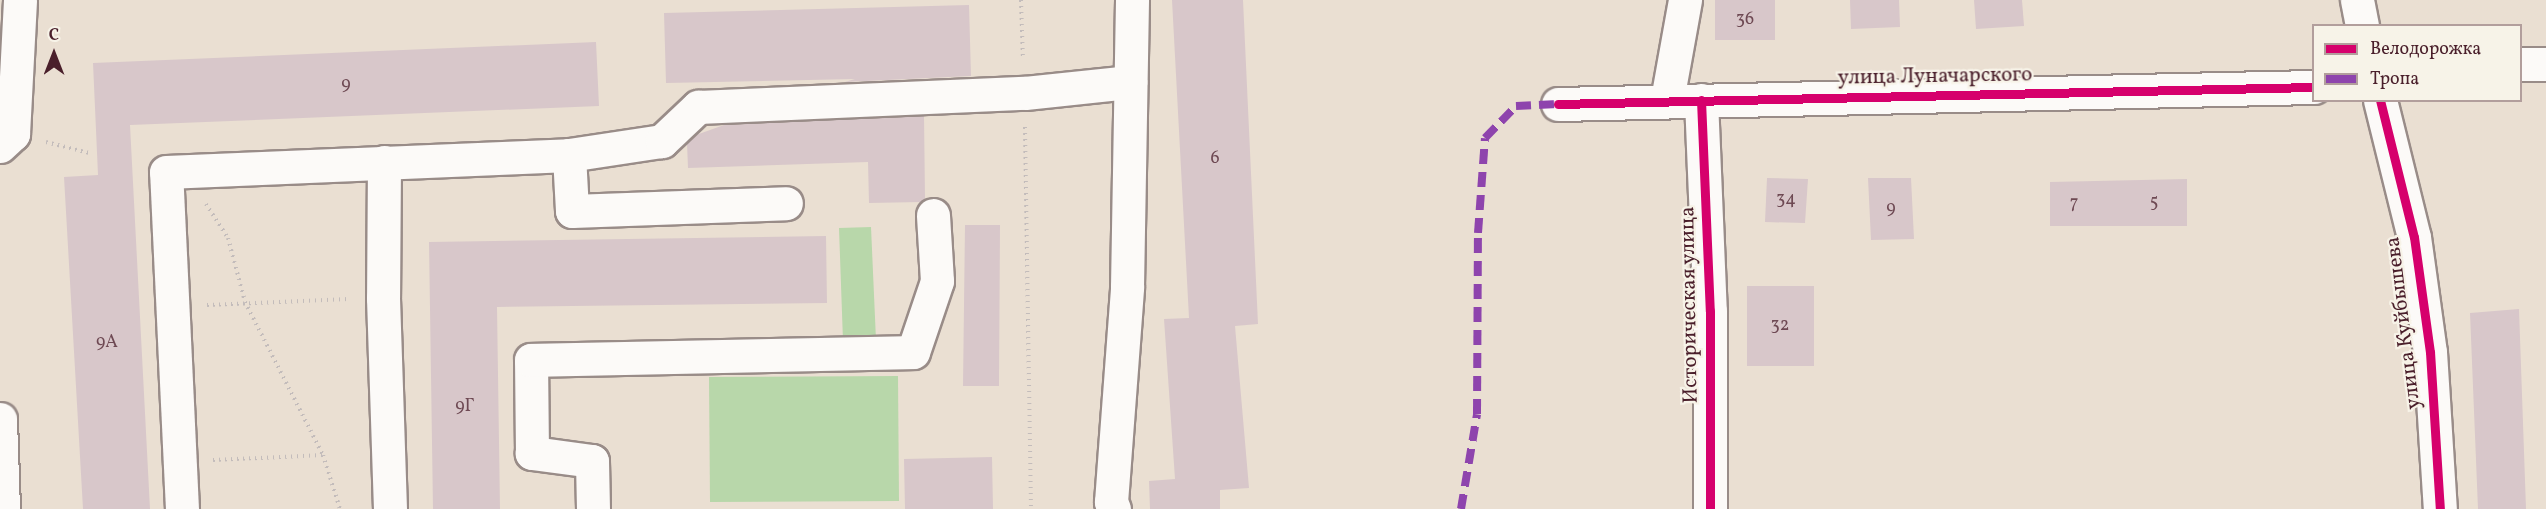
<!DOCTYPE html>
<meta charset="utf-8">
<style>
body{margin:0}
#map{position:relative;width:2546px;height:509px;overflow:hidden;background:#eadfd2;font-family:Vollkorn,serif}
div>[style]{position:absolute}
.green>*{inset:0;background:#b8d7aa}
.building>*{inset:0;background:#d8c7ca}
.path>*{height:4px;margin-top:-2px;transform-origin:0;background:repeating-linear-gradient(90deg,#c3bcbb 0 1.5px,transparent 0 6px)}
.roads{filter:drop-shadow(2px 0 #998c88) drop-shadow(-2px 0 #998c88) drop-shadow(0 2px #998c88) drop-shadow(0 -2px #998c88)}
.minor>*{height:33px;margin:-16.5px;padding:0 16.5px;transform-origin:16.5px;border-radius:16.5px;background:#fcfaf8}
.quiet>*{height:8px;margin-top:-4px;transform-origin:0;background:repeating-linear-gradient(90deg,#8e44ad 0 15px,transparent 0 23px)}
.cycleway>*{height:9px;margin:-4.5px;padding:0 4.5px;transform-origin:4.5px;border-radius:4.5px;background:#d6006c}
span{translate:-50% -50%;white-space:nowrap;text-align:center;line-height:1.15;-webkit-text-stroke:4.5px #f7f3e8;paint-order:stroke}
.number-label{font-size:18px;color:#6e4953}
.number-label span{-webkit-text-stroke-width:0}
.street-label{font-size:21px;color:#4a1f2b}
.legend{position:absolute;left:2312px;top:24px;width:210px;height:78px;box-sizing:border-box;background:#f7f3e8;border:2px solid #b29e9c;margin:0;padding:8px 10px;list-style:none;font-size:18px;color:#4a1f2b}
.legend li{display:flex;align-items:center;gap:12px;height:30px}
.legend b{width:30px;border:2px solid #b29e9c}
.north{position:absolute;left:24px;top:24px;width:60px;height:60px;-webkit-text-stroke:4px #f7f3e8;paint-order:stroke;rotate:0deg;font-size:16px;font-weight:700;line-height:24px;text-align:center;color:#4a1f2b}
.north::after{content:'';display:block;margin:auto;width:21px;height:27px;background:#4a1f2b;clip-path:polygon(50% 0,100% 100%,50% 72%,0 100%)}
</style>
<div id="map">
<div class="green">
<i style="clip-path:polygon(871px 227px,876px 340px,843px 341px,839px 228px)"></i>
<i style="clip-path:polygon(898px 376px,899px 501px,710px 502px,709px 377px)"></i>
</div>
<div class="building">
<i style="clip-path:polygon(1172px 0,1243px 0,1258px 324px,1235px 326px,1249px 488px,1220px 490px,1220px 509px,1150px 509px,1149px 481px,1175px 479px,1164px 319px,1189px 318px)"></i>
<i style="clip-path:polygon(1715px 0,1775px 0,1775px 40px,1715px 40px)"></i>
<i style="clip-path:polygon(1850px 0,1899px 0,1900px 27px,1851px 29px)"></i>
<i style="clip-path:polygon(1974px 0,2022px 0,2024px 26px,1976px 29px)"></i>
<i style="clip-path:polygon(969px 5px,971px 76px,845px 82px,855px 79px,666px 83px,664px 13px)"></i>
<i style="clip-path:polygon(596px 42px,599px 106px,130px 125px,150px 509px,83px 509px,64px 177px,98px 175px,93px 63px)"></i>
<i style="clip-path:polygon(924px 116px,925px 198px,921px 202px,869px 203px,868px 162px,688px 168px,687px 143px,696px 135px,724px 125px)"></i>
<i style="clip-path:polygon(1767px 178px,1808px 179px,1805px 223px,1765px 222px)"></i>
<i style="clip-path:polygon(1868px 178px,1911px 178px,1914px 239px,1871px 240px)"></i>
<i style="clip-path:polygon(2187px 179px,2187px 226px,2050px 226px,2050px 182px)"></i>
<i style="clip-path:polygon(965px 225px,1000px 225px,999px 386px,963px 386px)"></i>
<i style="clip-path:polygon(826px 236px,827px 303px,497px 307px,500px 509px,433px 509px,429px 242px)"></i>
<i style="clip-path:polygon(1747px 286px,1814px 286px,1814px 366px,1747px 366px)"></i>
<i style="clip-path:polygon(2519px 309px,2526px 509px,2478px 509px,2470px 313px)"></i>
<i style="clip-path:polygon(992px 457px,993px 509px,905px 509px,904px 459px)"></i>
</div>
<div class="path">
<i style="left:1021px;top:0;width:59px;rotate:88.1deg"></i>
<i style="left:1025px;top:127px;width:382px;rotate:89.1deg"></i>
<i style="left:46px;top:142px;width:44px;rotate:14.3deg"></i>
<i style="left:206px;top:204px;width:40px;rotate:57.1deg"></i>
<i style="left:228px;top:238px;width:66px;rotate:75.1deg"></i>
<i style="left:245px;top:302px;width:172px;rotate:63deg"></i>
<i style="left:323px;top:455px;width:57px;rotate:72.5deg"></i>
<i style="left:207px;top:305px;width:142px;rotate:-2.4deg"></i>
<i style="left:213px;top:460px;width:110px;rotate:-2.6deg"></i>
</div>
<div class="roads">
<div class="minor">
<i style="left:2357px;top:0;width:26px;rotate:79deg"></i>
<i style="left:2520px;top:64px;width:26px"></i>
<i style="left:1667px;top:100px;width:102px;rotate:-79.8deg"></i>
<i style="left:1701px;top:100px;width:211px;rotate:87.6deg"></i>
<i style="left:1710px;top:311px;width:198px;rotate:90deg"></i>
<i style="left:2380px;top:100px;width:141px;rotate:76.1deg"></i>
<i style="left:2414px;top:237px;width:116px;rotate:82.1deg"></i>
<i style="left:2430px;top:352px;width:157px;rotate:86.4deg"></i>
<i style="left:1558px;top:104px;width:756px;rotate:-1.29deg"></i>
<i style="left:0;top:146px;width:18px;rotate:-43deg"></i>
<i style="left:13px;top:134px;width:134px;rotate:-87deg"></i>
<i style="left:569px;top:155px;width:56px;rotate:86.9deg"></i>
<i style="left:572px;top:211px;width:214px;rotate:-2.1deg"></i>
<i style="left:384px;top:162px;width:136px;rotate:90.4deg"></i>
<i style="left:383px;top:298px;width:211px;rotate:88.1deg"></i>
<i style="left:0;top:419px;width:90px;rotate:88.1deg"></i>
<i style="left:182px;top:509px;width:337px;rotate:-92.7deg"></i>
<i style="left:166px;top:172px;width:403px;rotate:-2.4deg"></i>
<i style="left:569px;top:155px;width:94px;rotate:-8.6deg"></i>
<i style="left:662px;top:141px;width:50px;rotate:-43.4deg"></i>
<i style="left:698px;top:107px;width:327px;rotate:-2.5deg"></i>
<i style="left:1025px;top:93px;width:106px;rotate:-6deg"></i>
<i style="left:593px;top:509px;width:48px;rotate:-91.2deg"></i>
<i style="left:592px;top:461px;width:61px;rotate:-172.4deg"></i>
<i style="left:532px;top:453px;width:93px;rotate:-90.6deg"></i>
<i style="left:531px;top:360px;width:382px;rotate:-1.2deg"></i>
<i style="left:913px;top:352px;width:75px;rotate:-71.3deg"></i>
<i style="left:937px;top:281px;width:66px;rotate:-93.5deg"></i>
<i style="left:1114px;top:509px;width:8px;rotate:-113deg"></i>
<i style="left:1111px;top:502px;width:216px;rotate:-85.7deg"></i>
<i style="left:1127px;top:287px;width:287px;rotate:-89deg"></i>
</div>
</div>
<div class="quiet">
<i style="left:1461px;top:509px;width:96px;rotate:-80.4deg"></i>
<i style="left:1477px;top:414px;width:181px;rotate:-89.7deg"></i>
<i style="left:1478px;top:233px;width:95px;rotate:-85.8deg"></i>
<i style="left:1485px;top:138px;width:45px;rotate:-45.9deg"></i>
<i style="left:1516px;top:106px;width:42px;rotate:-2.7deg"></i>
</div>
<div class="cycleway">
<i style="left:1701px;top:100px;width:211px;rotate:87.6deg"></i>
<i style="left:1710px;top:311px;width:198px;rotate:90deg"></i>
<i style="left:2380px;top:100px;width:141px;rotate:76.1deg"></i>
<i style="left:2414px;top:237px;width:116px;rotate:82.1deg"></i>
<i style="left:2430px;top:352px;width:157px;rotate:86.4deg"></i>
<i style="left:1558px;top:104px;width:756px;rotate:-1.29deg"></i>
</div>
<div class="number-label">
<span style="left:1745px;top:20px">36</span>
<span style="left:346px;top:85px">9</span>
<span style="left:1215px;top:159px">6</span>
<span style="left:1786px;top:200px">34</span>
<span style="left:2154px;top:203px">5</span>
<span style="left:2074px;top:204px">7</span>
<span style="left:1891px;top:209px">9</span>
<span style="left:1780px;top:326px">32</span>
<span style="left:107px;top:343px">9А</span>
<span style="left:465px;top:407px">9Г</span>
</div>
<div class="street-label">
<span style="left:1935px;top:77px;rotate:-1deg">улица Луначарского</span>
<span style="left:1690px;top:305px;rotate:-91deg">Историческая улица</span>
<span style="left:2404px;top:323px;rotate:-97deg">улица Куйбышева</span>
</div>
<ul class="legend">
<li><b style="height:8px;background:#d6006c"></b>Велодорожка</li>
<li><b style="height:8px;background:#8e44ad"></b>Тропа</li>
</ul>
<div class="north">С</div>
</div>
